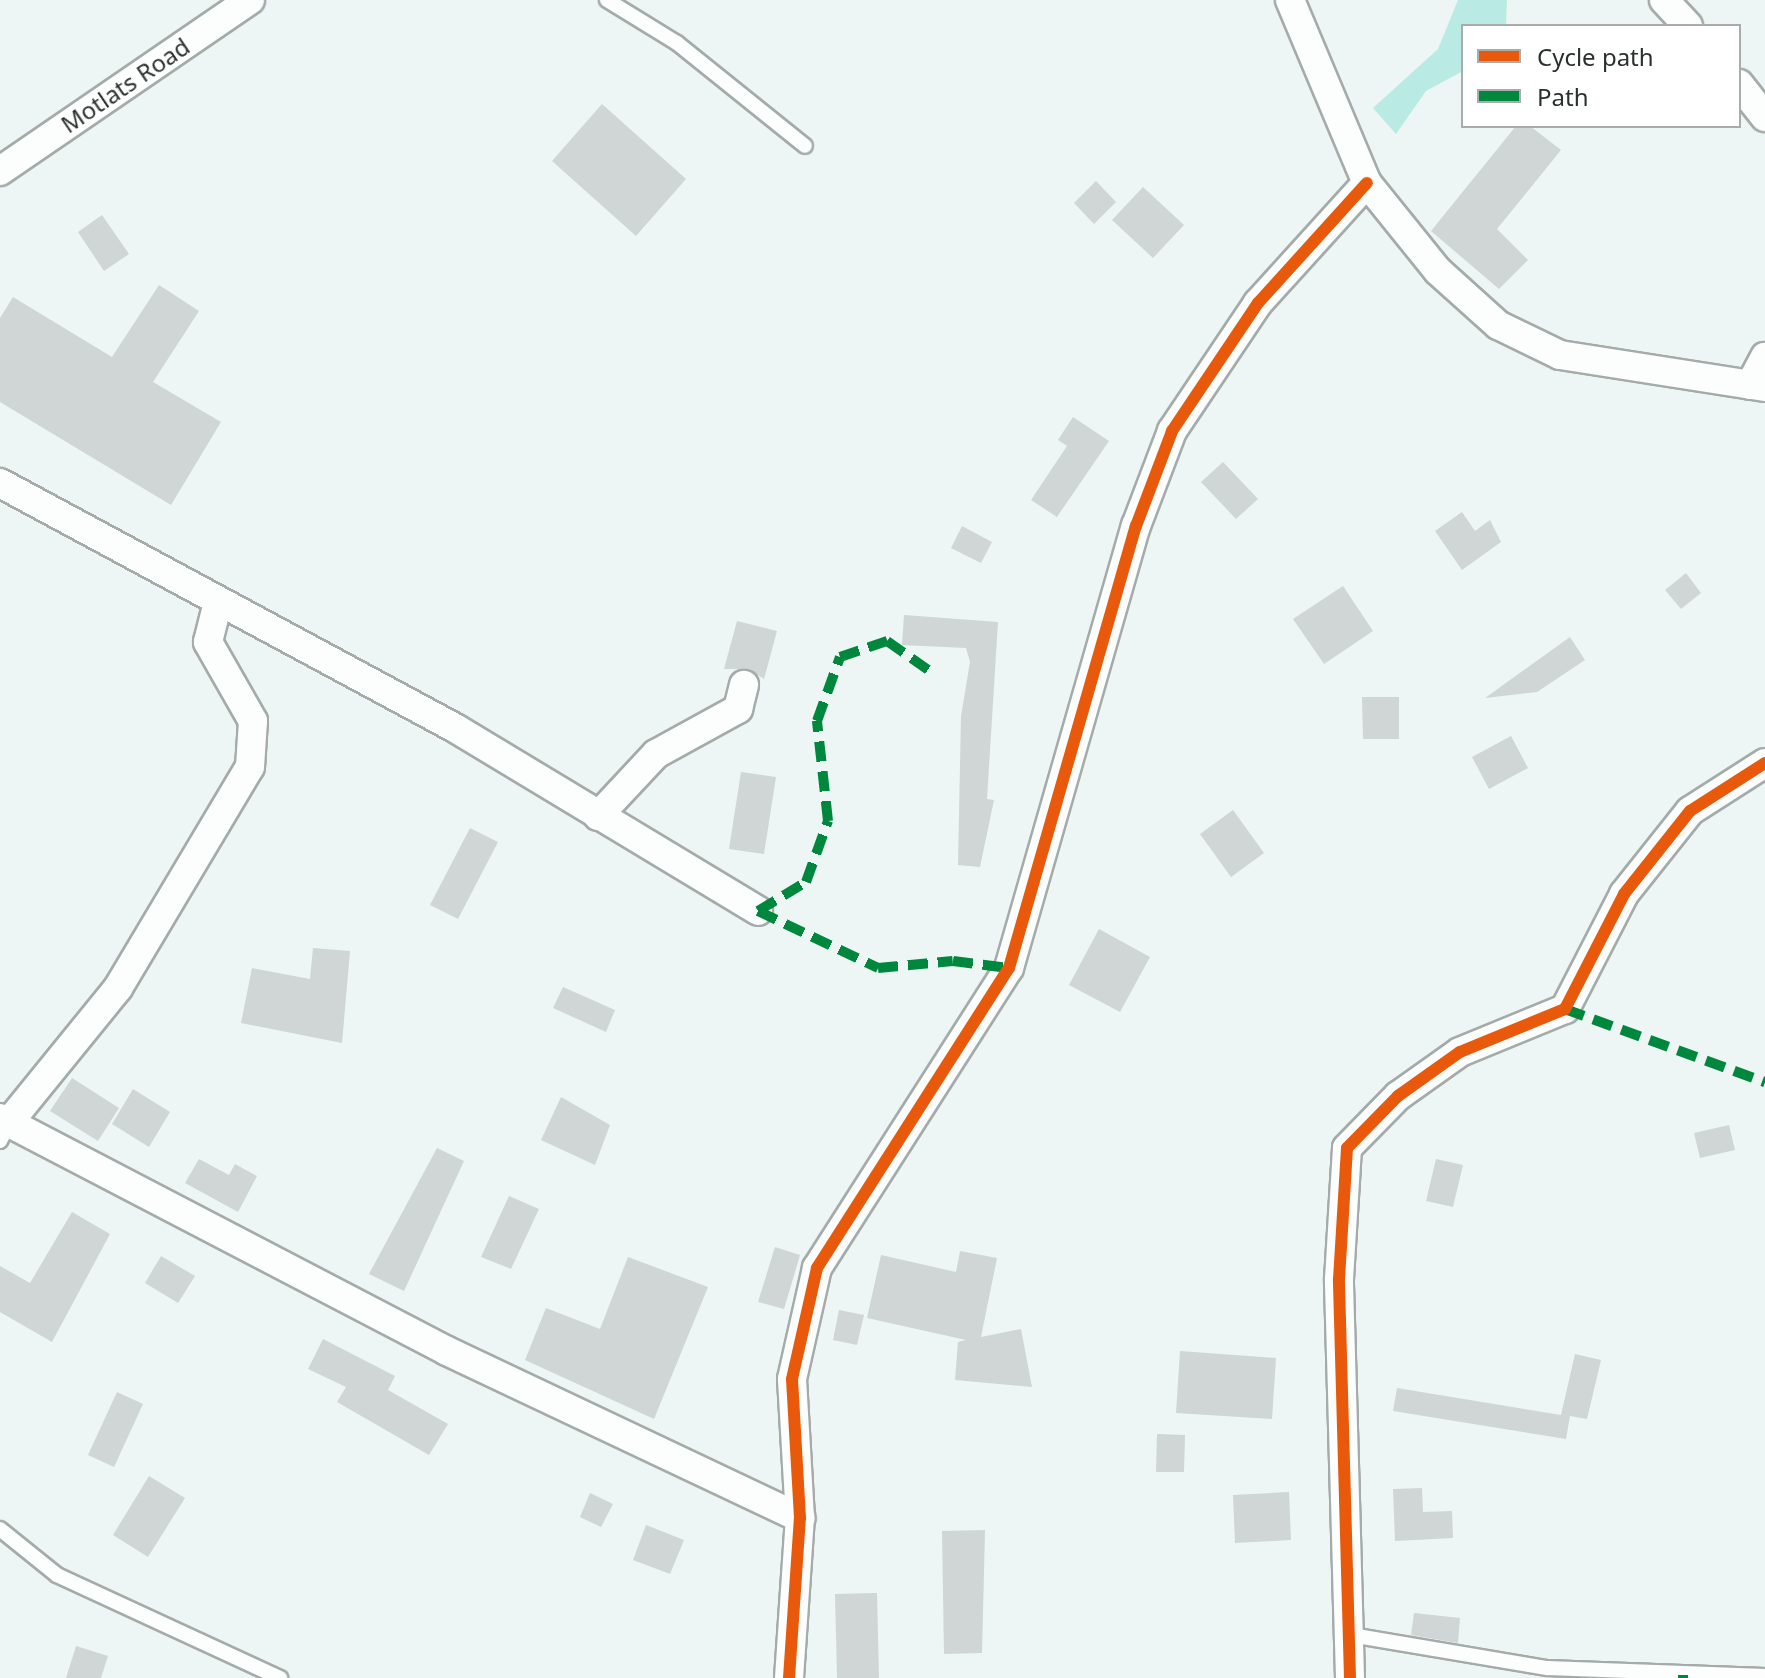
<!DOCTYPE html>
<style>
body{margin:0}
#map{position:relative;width:1765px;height:1678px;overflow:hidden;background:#edf6f4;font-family:"Noto Sans",sans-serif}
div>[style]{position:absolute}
.green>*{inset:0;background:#b9eae3}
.building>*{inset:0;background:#cfd6d5}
.roads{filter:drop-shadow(2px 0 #a4aba9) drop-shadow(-2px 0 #a4aba9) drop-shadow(0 2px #a4aba9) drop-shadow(0 -2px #a4aba9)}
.lane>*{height:14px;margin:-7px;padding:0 7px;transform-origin:7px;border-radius:7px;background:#fcfefd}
.street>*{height:28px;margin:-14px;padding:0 14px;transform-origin:14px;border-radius:14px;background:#fcfefd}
.quiet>*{height:10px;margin-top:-5px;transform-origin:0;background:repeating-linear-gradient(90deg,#00873e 0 20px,transparent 0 30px)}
.cycleway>*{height:12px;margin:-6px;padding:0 6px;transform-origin:6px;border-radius:6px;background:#e8590c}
span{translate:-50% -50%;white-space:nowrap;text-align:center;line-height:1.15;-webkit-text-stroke:7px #fff;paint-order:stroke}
.street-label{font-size:24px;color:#29302f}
.legend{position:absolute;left:1461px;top:24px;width:280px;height:104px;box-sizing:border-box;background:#fff;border:2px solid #a9acac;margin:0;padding:10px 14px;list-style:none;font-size:24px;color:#29302f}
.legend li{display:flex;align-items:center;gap:16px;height:40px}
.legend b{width:40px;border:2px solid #a9acac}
</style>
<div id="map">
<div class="green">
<i style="clip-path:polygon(1458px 0,1507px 0,1506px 26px,1463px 26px,1463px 71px,1426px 91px,1396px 134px,1373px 108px,1438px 49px)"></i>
</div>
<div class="building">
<i style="clip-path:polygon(602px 104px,686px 179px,636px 236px,552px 161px)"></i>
<i style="clip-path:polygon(1516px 126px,1530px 126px,1561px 150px,1497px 229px,1528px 260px,1499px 289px,1431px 231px)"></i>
<i style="clip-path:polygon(1096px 181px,1116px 202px,1094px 224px,1074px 203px)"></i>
<i style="clip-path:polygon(1143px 187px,1184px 225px,1153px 258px,1112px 220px)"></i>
<i style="clip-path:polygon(102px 215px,129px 254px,104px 271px,78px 232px)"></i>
<i style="clip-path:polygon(159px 285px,199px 311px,153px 382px,221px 422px,171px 505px,0 402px,0 318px,13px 297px,112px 357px)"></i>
<i style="clip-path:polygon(1073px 417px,1109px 441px,1057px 517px,1031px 500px,1067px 446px,1058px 440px)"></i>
<i style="clip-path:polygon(1223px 462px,1258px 499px,1236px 519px,1201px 482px)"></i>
<i style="clip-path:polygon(1462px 512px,1475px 531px,1490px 520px,1501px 542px,1462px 570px,1435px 531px)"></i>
<i style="clip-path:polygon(962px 526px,992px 542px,981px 563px,951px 548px)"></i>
<i style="clip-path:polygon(1686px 573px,1701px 593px,1681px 609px,1665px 590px)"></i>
<i style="clip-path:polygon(1343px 586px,1373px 631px,1324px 664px,1293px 619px)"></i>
<i style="clip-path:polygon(904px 615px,998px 622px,987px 799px,994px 800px,980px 867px,958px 865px,961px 716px,970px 662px,966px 648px,902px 645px)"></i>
<i style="clip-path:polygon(737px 621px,777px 631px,764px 679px,749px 669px,724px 669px)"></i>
<i style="clip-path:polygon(1570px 637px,1585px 660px,1537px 692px,1485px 698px)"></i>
<i style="clip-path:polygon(1362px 697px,1399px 697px,1399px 739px,1363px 739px)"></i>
<i style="clip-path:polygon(1511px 736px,1528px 768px,1489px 789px,1472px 757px)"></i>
<i style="clip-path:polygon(741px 772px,776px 777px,764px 854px,729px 849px)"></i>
<i style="clip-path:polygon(1233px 810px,1264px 853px,1231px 877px,1200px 834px)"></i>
<i style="clip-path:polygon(470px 828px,498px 842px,458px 919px,430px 905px)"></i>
<i style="clip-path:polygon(1099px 929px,1150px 957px,1120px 1012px,1069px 985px)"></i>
<i style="clip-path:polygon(313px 948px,350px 951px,342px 1043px,241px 1023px,252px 968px,310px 979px)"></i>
<i style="clip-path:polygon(563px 987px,615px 1010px,606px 1032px,553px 1008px)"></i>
<i style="clip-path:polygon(72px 1078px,119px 1108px,98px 1141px,50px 1111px)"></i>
<i style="clip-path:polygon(133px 1089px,170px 1112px,149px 1147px,112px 1124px)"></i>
<i style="clip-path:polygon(561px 1097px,610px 1125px,595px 1165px,541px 1140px)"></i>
<i style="clip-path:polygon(1729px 1125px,1735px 1150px,1700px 1158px,1694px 1133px)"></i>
<i style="clip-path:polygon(437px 1148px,464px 1161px,404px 1291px,369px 1274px)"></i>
<i style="clip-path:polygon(199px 1159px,229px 1175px,235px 1164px,257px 1176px,238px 1212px,185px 1183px)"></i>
<i style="clip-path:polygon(1436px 1159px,1463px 1165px,1453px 1207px,1426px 1201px)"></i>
<i style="clip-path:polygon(509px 1196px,539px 1209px,511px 1269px,481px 1257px)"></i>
<i style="clip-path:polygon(72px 1212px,110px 1234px,52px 1342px,0 1312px,0 1266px,30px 1283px)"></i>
<i style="clip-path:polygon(775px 1247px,800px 1255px,784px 1309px,758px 1302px)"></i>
<i style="clip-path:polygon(960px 1251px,997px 1258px,981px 1337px,1021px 1329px,1032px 1387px,955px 1380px,958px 1342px,966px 1340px,867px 1318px,881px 1255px,956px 1272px)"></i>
<i style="clip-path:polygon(161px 1256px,195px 1276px,178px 1303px,145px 1283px)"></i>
<i style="clip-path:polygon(628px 1257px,708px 1287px,654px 1419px,525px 1360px,546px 1308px,600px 1329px)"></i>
<i style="clip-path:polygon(839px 1310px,864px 1315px,857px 1345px,833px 1340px)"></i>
<i style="clip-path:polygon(323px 1339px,395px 1376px,388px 1390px,448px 1424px,429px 1455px,337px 1402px,346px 1387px,308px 1369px)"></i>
<i style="clip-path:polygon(1180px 1351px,1276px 1358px,1272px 1419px,1176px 1413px)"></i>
<i style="clip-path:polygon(1575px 1354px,1601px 1360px,1587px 1419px,1570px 1416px,1566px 1439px,1393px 1411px,1397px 1388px,1561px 1415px)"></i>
<i style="clip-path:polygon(117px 1392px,143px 1404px,114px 1467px,88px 1455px)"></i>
<i style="clip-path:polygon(1157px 1434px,1185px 1435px,1184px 1472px,1156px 1472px)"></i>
<i style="clip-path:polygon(149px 1476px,185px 1498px,148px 1557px,113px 1535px)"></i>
<i style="clip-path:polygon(1422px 1488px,1423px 1512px,1452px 1511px,1453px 1538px,1395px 1541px,1393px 1489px)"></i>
<i style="clip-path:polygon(1289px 1492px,1291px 1540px,1235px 1543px,1233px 1495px)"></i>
<i style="clip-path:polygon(590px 1493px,613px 1504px,601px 1527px,580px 1517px)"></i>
<i style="clip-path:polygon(646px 1525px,684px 1540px,670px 1574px,633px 1560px)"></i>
<i style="clip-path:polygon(985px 1530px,982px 1653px,944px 1654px,942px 1531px)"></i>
<i style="clip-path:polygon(877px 1593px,879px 1678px,837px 1678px,835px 1594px)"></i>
<i style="clip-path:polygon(1414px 1613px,1460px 1618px,1458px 1643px,1411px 1635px)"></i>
<i style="clip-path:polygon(76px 1646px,108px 1656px,101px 1678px,66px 1678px)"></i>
</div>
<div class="roads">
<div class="lane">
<i style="left:607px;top:0;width:82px;rotate:31.6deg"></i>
<i style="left:677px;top:43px;width:164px;rotate:38.8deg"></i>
<i style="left:0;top:1141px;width:22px;rotate:-63deg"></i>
<i style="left:0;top:1529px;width:73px;rotate:38.9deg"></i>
<i style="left:57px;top:1575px;width:246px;rotate:24.8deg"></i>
<i style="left:1351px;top:1635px;width:199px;rotate:9.6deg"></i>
<i style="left:1547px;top:1668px;width:218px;rotate:2.1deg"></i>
</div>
<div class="street">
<i style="left:1290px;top:0;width:199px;rotate:67.2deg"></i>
<i style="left:1367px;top:183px;width:113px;rotate:51.1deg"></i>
<i style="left:1438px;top:271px;width:81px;rotate:42deg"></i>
<i style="left:1498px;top:325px;width:69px;rotate:25.8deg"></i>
<i style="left:1560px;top:355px;width:207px;rotate:8.9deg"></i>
<i style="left:1664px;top:0;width:35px;rotate:47deg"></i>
<i style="left:1739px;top:84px;width:42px;rotate:51.8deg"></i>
<i style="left:0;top:171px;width:303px;rotate:-34.4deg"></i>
<i style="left:1750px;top:385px;width:32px;rotate:-62deg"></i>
<i style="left:0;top:483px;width:517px;rotate:28.3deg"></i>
<i style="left:455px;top:728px;width:354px;rotate:31.1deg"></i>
<i style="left:598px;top:816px;width:85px;rotate:-46.9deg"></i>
<i style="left:656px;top:754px;width:94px;rotate:-28.8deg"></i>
<i style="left:738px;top:709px;width:25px;rotate:-76deg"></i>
<i style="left:0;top:1118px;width:504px;rotate:27.53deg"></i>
<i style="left:447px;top:1351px;width:391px;rotate:25.3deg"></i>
<i style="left:10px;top:1121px;width:171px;rotate:-50.9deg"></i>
<i style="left:118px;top:988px;width:257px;rotate:-59.2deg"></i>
<i style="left:250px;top:767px;width:46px;rotate:-86.3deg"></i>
<i style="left:253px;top:721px;width:91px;rotate:-119.7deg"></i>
<i style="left:208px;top:642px;width:38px;rotate:-76deg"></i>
<i style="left:789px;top:1678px;width:160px;rotate:-86.1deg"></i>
<i style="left:800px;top:1518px;width:139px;rotate:-93.3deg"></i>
<i style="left:792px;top:1379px;width:114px;rotate:-77.3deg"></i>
<i style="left:817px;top:1268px;width:356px;rotate:-57.4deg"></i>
<i style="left:1009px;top:968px;width:460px;rotate:-74deg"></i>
<i style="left:1136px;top:526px;width:102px;rotate:-69.2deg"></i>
<i style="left:1172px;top:431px;width:154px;rotate:-56.1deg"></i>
<i style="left:1258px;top:303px;width:162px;rotate:-47.8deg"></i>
<i style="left:1350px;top:1678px;width:399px;rotate:-91.6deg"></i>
<i style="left:1339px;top:1279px;width:131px;rotate:-86.5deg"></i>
<i style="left:1347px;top:1148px;width:73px;rotate:-45.6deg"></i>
<i style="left:1398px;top:1096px;width:76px;rotate:-35.4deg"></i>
<i style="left:1460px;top:1052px;width:113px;rotate:-22.3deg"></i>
<i style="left:1565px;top:1009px;width:129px;rotate:-62.8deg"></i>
<i style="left:1624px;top:894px;width:106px;rotate:-51.5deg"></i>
<i style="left:1690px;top:811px;width:89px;rotate:-32.6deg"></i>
</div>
</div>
<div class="quiet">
<i style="left:758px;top:911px;width:56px;rotate:-31.1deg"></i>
<i style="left:806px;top:882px;width:65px;rotate:-70.2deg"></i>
<i style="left:828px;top:821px;width:101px;rotate:-96.3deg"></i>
<i style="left:817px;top:721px;width:68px;rotate:-70.2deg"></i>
<i style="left:840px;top:657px;width:50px;rotate:-18.8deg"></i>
<i style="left:887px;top:641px;width:57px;rotate:35.1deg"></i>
<i style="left:758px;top:911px;width:133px;rotate:25.4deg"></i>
<i style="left:878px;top:968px;width:75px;rotate:-5.3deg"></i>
<i style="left:953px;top:961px;width:56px;rotate:7.1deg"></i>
<i style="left:1565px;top:1009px;width:213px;rotate:20.1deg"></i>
<i style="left:1683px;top:1675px;width:3px;rotate:90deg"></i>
</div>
<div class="cycleway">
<i style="left:789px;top:1678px;width:160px;rotate:-86.1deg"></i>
<i style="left:800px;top:1518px;width:139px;rotate:-93.3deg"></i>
<i style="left:792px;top:1379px;width:114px;rotate:-77.3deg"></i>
<i style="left:817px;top:1268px;width:356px;rotate:-57.4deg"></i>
<i style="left:1009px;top:968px;width:460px;rotate:-74deg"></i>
<i style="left:1136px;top:526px;width:102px;rotate:-69.2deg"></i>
<i style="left:1172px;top:431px;width:154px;rotate:-56.1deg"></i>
<i style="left:1258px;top:303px;width:162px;rotate:-47.8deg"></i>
<i style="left:1350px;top:1678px;width:399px;rotate:-91.6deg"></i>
<i style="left:1339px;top:1279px;width:131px;rotate:-86.5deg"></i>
<i style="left:1347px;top:1148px;width:73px;rotate:-45.6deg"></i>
<i style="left:1398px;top:1096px;width:76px;rotate:-35.4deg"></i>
<i style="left:1460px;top:1052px;width:113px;rotate:-22.3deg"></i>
<i style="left:1565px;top:1009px;width:129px;rotate:-62.8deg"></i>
<i style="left:1624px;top:894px;width:106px;rotate:-51.5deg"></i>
<i style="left:1690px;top:811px;width:89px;rotate:-32.6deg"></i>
</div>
<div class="street-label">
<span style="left:125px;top:85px;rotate:-34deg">Motlats Road</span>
</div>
<ul class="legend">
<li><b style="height:10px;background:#e8590c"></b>Cycle path</li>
<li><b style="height:10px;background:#00873e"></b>Path</li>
</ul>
</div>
